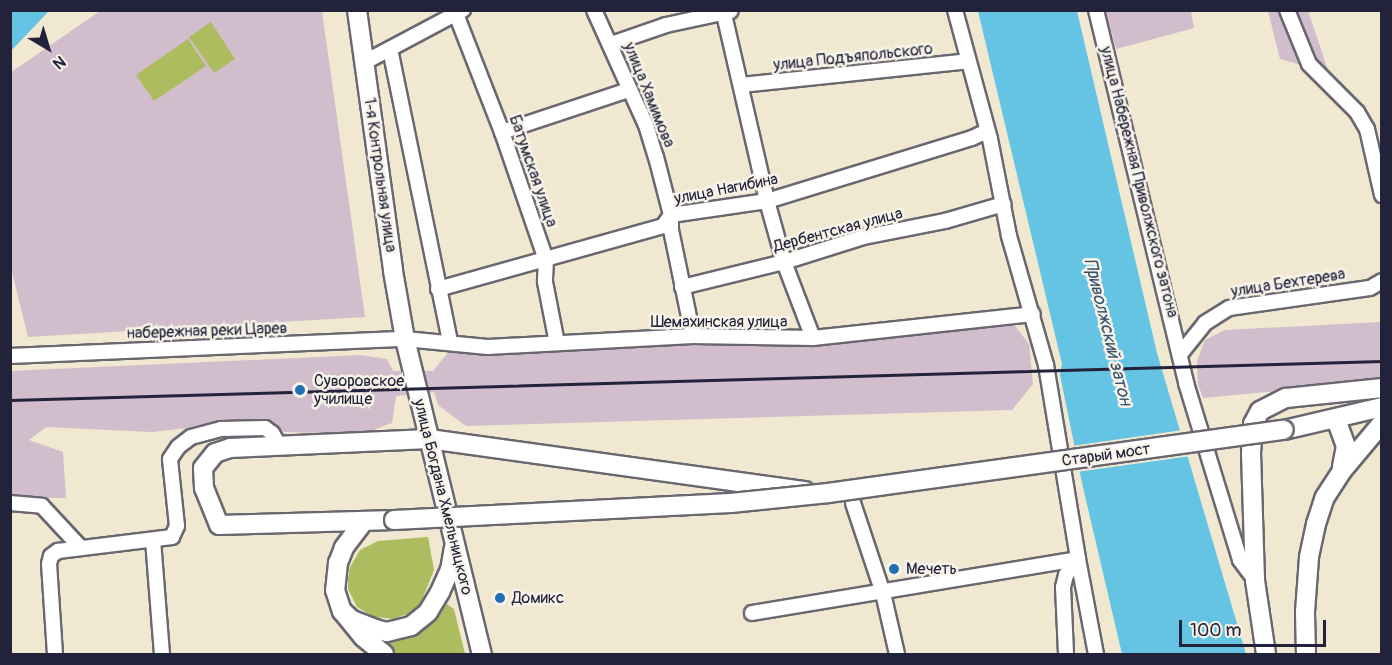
<!DOCTYPE html>
<meta charset="utf-8">
<style>
body{margin:0}
#map{position:relative;width:1392px;height:665px;overflow:hidden;background:#f1e8d1;font-family:Pangolin,sans-serif}
div>[style]{position:absolute}
.industrial>*{inset:0;background:#d1bdcc}
.green>*{inset:0;background:#acbc5f}
.water>*{inset:0;background:#65c4e4}
.pier>*{inset:0;background:#f1e8d1}
.roads{filter:drop-shadow(2px 0 #6a6770) drop-shadow(-2px 0 #6a6770) drop-shadow(0 2px #6a6770) drop-shadow(0 -2px #6a6770)}
.minor>*{height:14px;margin:-7px;padding:0 7px;transform-origin:7px;border-radius:7px;background:#fff}
.major>*{height:18px;margin:-9px;padding:0 9px;transform-origin:9px;border-radius:9px;background:#fff}
.rail>*{height:3px;margin:-1.5px;padding:0 1.5px;transform-origin:1.5px;border-radius:1.5px;background:#22223b}
.bridges{filter:drop-shadow(2px 0 #6a6770) drop-shadow(-2px 0 #6a6770) drop-shadow(0 2px #6a6770) drop-shadow(0 -2px #6a6770)}
.major-bridge>*{height:18px;margin:-9px;padding:0 9px;transform-origin:9px;border-radius:9px;background:#fff}
.dots>*{width:16px;height:16px;translate:-50% -50%;box-sizing:border-box;border:3px solid #f7f3e8;border-radius:50%}
span{translate:-50% -50%;white-space:nowrap;text-align:center;line-height:1.15;-webkit-text-stroke:5px #f7f3e8;paint-order:stroke}
.street-label{font-size:16px;color:#22223b}
.poi-label{font-size:16px;color:#22223b}
.left{translate:0 -50%;text-align:left}
.water-label{font-size:18px;color:#36536e;font-style:italic}
.frame{position:absolute;inset:0;border:12px solid #22223b;pointer-events:none}
.north{position:absolute;left:18px;top:18px;width:60px;height:60px;-webkit-text-stroke:4px #f7f3e8;paint-order:stroke;rotate:142deg;font-size:16px;font-weight:700;line-height:24px;text-align:center;color:#22223b}
.north::after{content:'';display:block;margin:auto;width:21px;height:27px;background:#22223b;clip-path:polygon(50% 0,100% 100%,50% 72%,0 100%)}
.scale{position:absolute;left:1179px;top:620px;width:147px;height:27px;box-sizing:border-box;border:3px solid #22223b;border-top:0;padding-left:8px;font-size:18px;line-height:21px;white-space:nowrap;color:#22223b;-webkit-text-stroke:4px #f7f3e8;paint-order:stroke}
</style>
<div id="map">
<div class="industrial">
<i style="clip-path:polygon(100px 11px,322px 11px,365px 317px,28px 337px,11px 268px,10px 73px)"></i>
<i style="clip-path:polygon(1106px 11px,1191px 11px,1194px 28px,1116px 49px)"></i>
<i style="clip-path:polygon(1268px 11px,1308px 11px,1329px 73px,1280px 59px)"></i>
<i style="clip-path:polygon(1381px 322px,1381px 381px,1203px 398px,1198px 384px,1197px 361px,1205px 340px,1225px 330px)"></i>
<i style="clip-path:polygon(991px 325px,1015px 326px,1029px 344px,1033px 384px,1012px 410px,466px 426px,438px 405px,434px 392px,396px 396px,392px 423px,363px 434px,284px 432px,267px 419px,152px 432px,46px 427px,29px 440px,63px 452px,66px 498px,11px 498px,10px 371px,361px 355px,387px 359px,393px 371px,433px 371px,450px 350px)"></i>
</div>
<div class="green">
<i style="clip-path:polygon(211px 22px,235px 59px,214px 73px,189px 37px)"></i>
<i style="clip-path:polygon(188px 39px,206px 66px,154px 101px,136px 75px)"></i>
<i style="clip-path:polygon(428px 537px,434px 570px,420px 605px,412px 612px,394px 619px,374px 617px,357px 607px,348px 589px,348px 578px,350px 567px,360px 550px,378px 541px)"></i>
<i style="clip-path:polygon(447px 604px,454px 609px,465px 654px,396px 654px,372px 638px)"></i>
</div>
<div class="water">
<i style="clip-path:polygon(11px 10px,49px 11px,11px 51px,10px 11px)"></i>
<i style="clip-path:polygon(978px 11px,1077px 11px,1157px 353px,1246px 654px,1122px 654px,1082px 483px,1060px 375px,1062px 364px)"></i>
</div>
<div class="pier">
<i style="clip-path:polygon(1183px 430px,1191px 456px,1077px 472px,1072px 446px)"></i>
</div>
<div class="roads">
<div class="minor">
<i style="left:594px;top:10px;width:126px;rotate:65.7deg"></i>
<i style="left:646px;top:125px;width:34px;rotate:73deg"></i>
<i style="left:656px;top:157px;width:60px;rotate:75.5deg"></i>
<i style="left:671px;top:215px;width:15px;rotate:90deg"></i>
<i style="left:671px;top:230px;width:108px;rotate:78.3deg"></i>
<i style="left:723px;top:10px;width:196px;rotate:77deg"></i>
<i style="left:767px;top:201px;width:63px;rotate:74.4deg"></i>
<i style="left:784px;top:262px;width:81px;rotate:69.1deg"></i>
<i style="left:955px;top:10px;width:134px;rotate:74.8deg"></i>
<i style="left:990px;top:139px;width:99px;rotate:78.9deg"></i>
<i style="left:1009px;top:236px;width:134px;rotate:74deg"></i>
<i style="left:1046px;top:365px;width:197px;rotate:80.6deg"></i>
<i style="left:1078px;top:559px;width:20px;rotate:127deg"></i>
<i style="left:1066px;top:575px;width:12px;rotate:104deg"></i>
<i style="left:1063px;top:587px;width:67px;rotate:87.4deg"></i>
<i style="left:1096px;top:10px;width:384px;rotate:76.4deg"></i>
<i style="left:1186px;top:383px;width:185px;rotate:73deg"></i>
<i style="left:1240px;top:560px;width:25px;rotate:53deg"></i>
<i style="left:1287px;top:10px;width:58px;rotate:67.8deg"></i>
<i style="left:1309px;top:64px;width:68px;rotate:45deg"></i>
<i style="left:1357px;top:112px;width:20px;rotate:60deg"></i>
<i style="left:1367px;top:129px;width:68px;rotate:77.2deg"></i>
<i style="left:456px;top:14px;width:127px;rotate:68.7deg"></i>
<i style="left:502px;top:132px;width:135px;rotate:71deg"></i>
<i style="left:546px;top:260px;width:22px;rotate:93deg"></i>
<i style="left:545px;top:282px;width:62px;rotate:78.9deg"></i>
<i style="left:611px;top:44px;width:58px;rotate:-19.1deg"></i>
<i style="left:666px;top:25px;width:66px;rotate:-12.2deg"></i>
<i style="left:390px;top:49px;width:299px;rotate:78.4deg"></i>
<i style="left:365px;top:62px;width:111px;rotate:-28deg"></i>
<i style="left:741px;top:85px;width:228px;rotate:-6deg"></i>
<i style="left:502px;top:132px;width:133px;rotate:-18.4deg"></i>
<i style="left:682px;top:287px;width:105px;rotate:-13.8deg"></i>
<i style="left:784px;top:262px;width:84px;rotate:-17.4deg"></i>
<i style="left:864px;top:237px;width:83px;rotate:-11.2deg"></i>
<i style="left:945px;top:221px;width:61px;rotate:-16.1deg"></i>
<i style="left:438px;top:289px;width:234px;rotate:-15.6deg"></i>
<i style="left:663px;top:226px;width:14px;rotate:-54deg"></i>
<i style="left:671px;top:215px;width:97px;rotate:-8.3deg"></i>
<i style="left:767px;top:201px;width:214px;rotate:-17.1deg"></i>
<i style="left:972px;top:138px;width:17px;rotate:-25deg"></i>
<i style="left:1181px;top:353px;width:38px;rotate:-51deg"></i>
<i style="left:1205px;top:323px;width:28px;rotate:-32deg"></i>
<i style="left:1229px;top:308px;width:142px;rotate:-8.1deg"></i>
<i style="left:1370px;top:288px;width:14px;rotate:-30deg"></i>
<i style="left:10px;top:356px;width:395px;rotate:-2.5deg"></i>
<i style="left:405px;top:339px;width:83px;rotate:5.5deg"></i>
<i style="left:488px;top:347px;width:205px;rotate:-3.1deg"></i>
<i style="left:693px;top:336px;width:120px;rotate:1deg"></i>
<i style="left:813px;top:338px;width:221px;rotate:-6.2deg"></i>
<i style="left:10px;top:503px;width:32px;rotate:5deg"></i>
<i style="left:42px;top:506px;width:57px;rotate:47.1deg"></i>
<i style="left:853px;top:503px;width:95px;rotate:71.6deg"></i>
<i style="left:883px;top:593px;width:63px;rotate:77.1deg"></i>
<i style="left:153px;top:540px;width:114px;rotate:85.5deg"></i>
<i style="left:752px;top:613px;width:330px;rotate:-9.4deg"></i>
<i style="left:1078px;top:559px;width:97px;rotate:79.3deg"></i>
<i style="left:55px;top:654px;width:90px;rotate:-93.8deg"></i>
<i style="left:49px;top:564px;width:8px;rotate:-76deg"></i>
<i style="left:51px;top:556px;width:9px;rotate:-36deg"></i>
<i style="left:58px;top:551px;width:115px;rotate:-7deg"></i>
<i style="left:172px;top:537px;width:12px;rotate:-66deg"></i>
<i style="left:177px;top:526px;width:67px;rotate:-96deg"></i>
<i style="left:170px;top:459px;width:14px;rotate:-56deg"></i>
<i style="left:178px;top:447px;width:16px;rotate:-38deg"></i>
<i style="left:191px;top:437px;width:31px;rotate:-15deg"></i>
<i style="left:221px;top:429px;width:44px;rotate:-1.3deg"></i>
<i style="left:265px;top:428px;width:9px;rotate:36deg"></i>
<i style="left:272px;top:433px;width:14px;rotate:60deg"></i>
</div>
<div class="major">
<i style="left:357px;top:10px;width:263px;rotate:82.1deg"></i>
<i style="left:393px;top:271px;width:69px;rotate:80deg"></i>
<i style="left:405px;top:339px;width:324px;rotate:76.3deg"></i>
<i style="left:1336px;top:419px;width:29px;rotate:70deg"></i>
<i style="left:1346px;top:446px;width:21px;rotate:101deg"></i>
<i style="left:1284px;top:430px;width:101px;rotate:-13.2deg"></i>
<i style="left:394px;top:520px;width:175px;rotate:178.4deg"></i>
<i style="left:219px;top:525px;width:40px;rotate:-112deg"></i>
<i style="left:204px;top:488px;width:20px;rotate:-93deg"></i>
<i style="left:203px;top:468px;width:19px;rotate:-51deg"></i>
<i style="left:215px;top:453px;width:16px;rotate:-18deg"></i>
<i style="left:230px;top:448px;width:199px;rotate:-2.6deg"></i>
<i style="left:429px;top:439px;width:380px;rotate:7.9deg"></i>
<i style="left:364px;top:521px;width:34px;rotate:127deg"></i>
<i style="left:344px;top:548px;width:16px;rotate:112deg"></i>
<i style="left:338px;top:563px;width:27px;rotate:96deg"></i>
<i style="left:335px;top:590px;width:22px;rotate:72deg"></i>
<i style="left:342px;top:611px;width:33px;rotate:51deg"></i>
<i style="left:363px;top:637px;width:27px;rotate:39deg"></i>
<i style="left:342px;top:611px;width:13px;rotate:42deg"></i>
<i style="left:352px;top:620px;width:25px;rotate:21deg"></i>
<i style="left:375px;top:629px;width:12px;rotate:14deg"></i>
<i style="left:387px;top:632px;width:25px;rotate:-14deg"></i>
<i style="left:411px;top:626px;width:22px;rotate:-39deg"></i>
<i style="left:428px;top:612px;width:23px;rotate:-59deg"></i>
<i style="left:440px;top:592px;width:24px;rotate:-66deg"></i>
<i style="left:450px;top:570px;width:22px;rotate:-80deg"></i>
<i style="left:1266px;top:654px;width:75px;rotate:-98.5deg"></i>
<i style="left:1255px;top:580px;width:127px;rotate:-91.8deg"></i>
<i style="left:1251px;top:453px;width:29px;rotate:-86deg"></i>
<i style="left:1253px;top:424px;width:15px;rotate:-62deg"></i>
<i style="left:1260px;top:411px;width:29px;rotate:-27deg"></i>
<i style="left:1286px;top:398px;width:97px;rotate:-5.9deg"></i>
<i style="left:1306px;top:654px;width:42px;rotate:-91.4deg"></i>
<i style="left:1305px;top:612px;width:55px;rotate:-85.8deg"></i>
<i style="left:1309px;top:557px;width:34px;rotate:-78deg"></i>
<i style="left:1316px;top:524px;width:28px;rotate:-72deg"></i>
<i style="left:1325px;top:497px;width:30px;rotate:-57deg"></i>
<i style="left:1341px;top:472px;width:64px;rotate:-50.1deg"></i>
</div>
</div>
<div class="rail">
<i style="left:10px;top:400px;width:1373px;rotate:-1.63deg"></i>
</div>
<div class="bridges">
<div class="major-bridge">
<i style="left:394px;top:520px;width:337px;rotate:-2.9deg"></i>
<i style="left:731px;top:503px;width:98px;rotate:-5.9deg"></i>
<i style="left:828px;top:493px;width:460px;rotate:-7.9deg"></i>
</div>
</div>
<div class="dots">
<i style="left:300px;top:390px;background:#1f6fb2"></i>
<i style="left:894px;top:569px;background:#1f6fb2"></i>
<i style="left:500px;top:598px;background:#1f6fb2"></i>
</div>
<div class="street-label">
<span style="left:853px;top:57px;rotate:-6deg">улица Подъяпольского</span>
<span style="left:649px;top:95px;rotate:68deg">улица Хамимова</span>
<span style="left:533px;top:171px;rotate:71deg">Батумская улица</span>
<span style="left:380px;top:175px;rotate:82deg">1-я Контрольная улица</span>
<span style="left:1139px;top:182px;rotate:76deg">улица Набережная Приволжского затона</span>
<span style="left:726px;top:189px;rotate:-11deg">улица Нагибина</span>
<span style="left:838px;top:230px;rotate:-15deg">Дербентская улица</span>
<span style="left:1288px;top:283px;rotate:-9deg">улица Бехтерева</span>
<span style="left:719px;top:322px">Шемахинская улица</span>
<span style="left:207px;top:331px;rotate:-2deg">набережная реки Царев</span>
<span style="left:1106px;top:455px;rotate:-8deg">Старый мост</span>
<span style="left:443px;top:497px;rotate:76deg">улица Богдана Хмельницкого</span>
</div>
<div class="poi-label">
<span class="left" style="left:314px;top:390px">Суворовское<br>училище</span>
<span class="left" style="left:906px;top:569px">Мечеть</span>
<span class="left" style="left:512px;top:598px">Домикс</span>
</div>
<div class="water-label">
<span style="left:1107px;top:332px;rotate:76deg">Приволжский затон</span>
</div>
<div class="frame"></div>
<div class="north">N</div>
<div class="scale">100 m</div>
</div>
